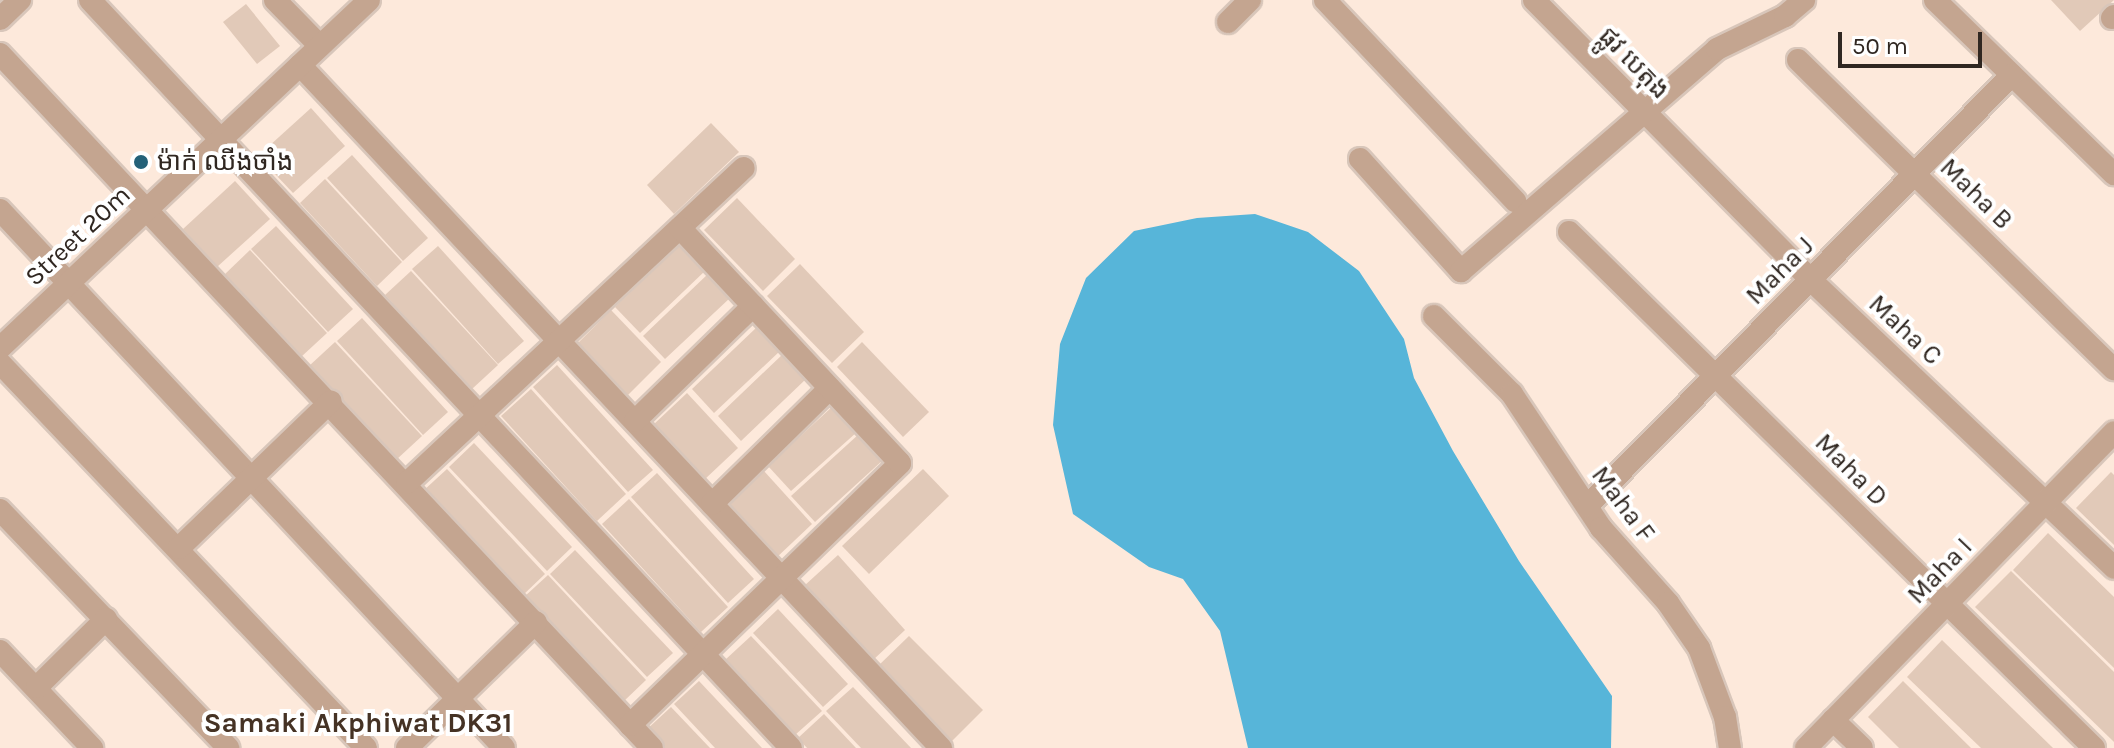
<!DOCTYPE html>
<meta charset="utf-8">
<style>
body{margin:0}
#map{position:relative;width:2114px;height:748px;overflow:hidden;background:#fde9db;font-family:Karla,"Noto Sans Khmer",sans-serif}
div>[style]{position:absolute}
.water>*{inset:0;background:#57b5d9}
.building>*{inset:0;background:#e1c9b8}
.roads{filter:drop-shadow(2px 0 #d8c6ba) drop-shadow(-2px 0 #d8c6ba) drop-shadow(0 2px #d8c6ba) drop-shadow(0 -2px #d8c6ba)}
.minor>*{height:22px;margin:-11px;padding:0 11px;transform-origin:11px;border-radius:11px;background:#c4a590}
.dots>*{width:22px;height:22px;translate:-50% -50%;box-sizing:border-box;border:4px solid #fff;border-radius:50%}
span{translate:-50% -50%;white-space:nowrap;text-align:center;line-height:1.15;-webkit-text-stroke:8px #fff;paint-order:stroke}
.street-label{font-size:26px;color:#302721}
.poi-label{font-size:26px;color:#302721}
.left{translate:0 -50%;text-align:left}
.neighbourhood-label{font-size:28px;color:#453224;font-weight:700}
.scale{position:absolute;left:1838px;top:32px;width:144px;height:36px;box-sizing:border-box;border:4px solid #302721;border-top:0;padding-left:10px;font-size:24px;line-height:28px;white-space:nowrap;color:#302721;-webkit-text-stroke:6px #fff;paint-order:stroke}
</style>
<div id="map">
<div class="water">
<i style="clip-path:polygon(1255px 214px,1308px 232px,1359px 271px,1404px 339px,1414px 378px,1453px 451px,1519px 561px,1612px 696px,1611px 748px,1248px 748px,1220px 631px,1183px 579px,1149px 567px,1073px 514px,1053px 425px,1060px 344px,1086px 278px,1134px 231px,1197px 218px)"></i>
</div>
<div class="building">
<i style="clip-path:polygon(2051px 0,2114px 0,2080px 31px)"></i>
<i style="clip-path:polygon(246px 4px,280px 46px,257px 64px,223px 22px)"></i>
<i style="clip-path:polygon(311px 108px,345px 146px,293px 193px,258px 156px)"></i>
<i style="clip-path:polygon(711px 123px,739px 152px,674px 214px,647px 185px)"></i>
<i style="clip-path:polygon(352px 155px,428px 238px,403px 261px,327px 178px)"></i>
<i style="clip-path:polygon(325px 179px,402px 262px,377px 286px,300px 203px)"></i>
<i style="clip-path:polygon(235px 181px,270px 219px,217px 267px,183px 229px)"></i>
<i style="clip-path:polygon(737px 198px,795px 259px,763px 291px,704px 230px)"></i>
<i style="clip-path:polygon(276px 226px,353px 309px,328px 332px,251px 249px)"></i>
<i style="clip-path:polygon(681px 244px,706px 270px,640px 333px,615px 307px)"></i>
<i style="clip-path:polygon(438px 246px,524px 341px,498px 364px,412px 269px)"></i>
<i style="clip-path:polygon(250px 250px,327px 333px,301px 357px,224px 275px)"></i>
<i style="clip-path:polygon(800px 264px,864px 332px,832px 363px,767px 296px)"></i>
<i style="clip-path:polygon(411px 271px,498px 365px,472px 389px,385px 295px)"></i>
<i style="clip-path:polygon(709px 273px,731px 297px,665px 359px,643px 336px)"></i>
<i style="clip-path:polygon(611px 310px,661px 362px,628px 395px,577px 344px)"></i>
<i style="clip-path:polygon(362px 318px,448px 412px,423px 435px,337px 341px)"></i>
<i style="clip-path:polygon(757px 327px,780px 351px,714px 413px,692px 389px)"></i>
<i style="clip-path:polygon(335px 342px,422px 436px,396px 460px,309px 366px)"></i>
<i style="clip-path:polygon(862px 342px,929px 412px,903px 437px,837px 367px)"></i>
<i style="clip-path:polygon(783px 354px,806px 379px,741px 441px,718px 416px)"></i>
<i style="clip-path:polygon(557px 365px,653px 470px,628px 492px,533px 387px)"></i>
<i style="clip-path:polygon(531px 389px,626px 494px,597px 521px,501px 416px)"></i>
<i style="clip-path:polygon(687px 393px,738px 448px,704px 480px,653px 425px)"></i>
<i style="clip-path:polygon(833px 406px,857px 432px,791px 491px,768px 466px)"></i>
<i style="clip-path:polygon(859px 434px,883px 460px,815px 522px,791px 496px)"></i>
<i style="clip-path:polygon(474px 443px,572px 547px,547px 571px,449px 467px)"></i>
<i style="clip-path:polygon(447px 469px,545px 574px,522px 596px,423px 491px)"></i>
<i style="clip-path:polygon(923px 469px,949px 496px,869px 574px,842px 546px)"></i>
<i style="clip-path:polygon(764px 471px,812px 524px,775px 559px,726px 506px)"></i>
<i style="clip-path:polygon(2111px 472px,2114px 475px,2114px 545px,2076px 508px)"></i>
<i style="clip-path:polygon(657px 473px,754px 579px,728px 603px,631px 497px)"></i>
<i style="clip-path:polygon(629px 499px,728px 607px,701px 632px,602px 524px)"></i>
<i style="clip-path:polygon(2048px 533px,2114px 597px,2114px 668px,2013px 570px)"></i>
<i style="clip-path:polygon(575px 550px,673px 653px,647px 677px,550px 574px)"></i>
<i style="clip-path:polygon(838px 555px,905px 630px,872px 661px,804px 586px)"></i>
<i style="clip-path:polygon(2011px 571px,2114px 672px,2114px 742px,1975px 607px)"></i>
<i style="clip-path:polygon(548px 575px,646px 680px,623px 702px,524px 597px)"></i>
<i style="clip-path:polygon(778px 609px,848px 684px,823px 707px,753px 633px)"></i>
<i style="clip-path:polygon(751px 636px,822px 711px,795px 735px,725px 660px)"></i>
<i style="clip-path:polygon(909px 636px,983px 710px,951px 742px,877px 667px)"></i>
<i style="clip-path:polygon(1942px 640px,2053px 748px,1981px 748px,1907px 677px)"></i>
<i style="clip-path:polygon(699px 681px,762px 748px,715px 748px,674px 704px)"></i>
<i style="clip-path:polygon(1903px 681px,1971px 748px,1899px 748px,1868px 717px)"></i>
<i style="clip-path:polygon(853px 687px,911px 748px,861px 748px,826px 711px)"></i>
<i style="clip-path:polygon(671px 707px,710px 748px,661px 748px,645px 731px)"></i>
<i style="clip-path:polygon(824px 714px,856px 748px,807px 748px,798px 738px)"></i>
</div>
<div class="roads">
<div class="minor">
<i style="left:90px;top:0;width:1025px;rotate:46.86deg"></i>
<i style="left:275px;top:0;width:64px;rotate:45.6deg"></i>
<i style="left:1325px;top:0;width:277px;rotate:46.6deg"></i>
<i style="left:1534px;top:0;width:394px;rotate:45.3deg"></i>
<i style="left:1811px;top:280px;width:418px;rotate:43.5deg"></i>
<i style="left:1935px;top:0;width:250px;rotate:44.2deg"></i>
<i style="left:2112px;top:18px;width:3px;rotate:-45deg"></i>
<i style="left:0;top:19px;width:28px;rotate:-44deg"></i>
<i style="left:1228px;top:22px;width:31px;rotate:-45deg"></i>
<i style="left:0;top:54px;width:952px;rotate:46.79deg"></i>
<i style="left:1798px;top:60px;width:442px;rotate:44.4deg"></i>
<i style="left:300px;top:65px;width:937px;rotate:46.82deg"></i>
<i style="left:1360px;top:159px;width:151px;rotate:48deg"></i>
<i style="left:1461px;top:271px;width:339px;rotate:-40.9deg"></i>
<i style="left:1717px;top:49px;width:76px;rotate:-25.9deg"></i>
<i style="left:1785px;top:16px;width:25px;rotate:-40deg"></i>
<i style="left:0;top:210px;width:737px;rotate:46.87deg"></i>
<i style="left:1569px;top:232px;width:736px;rotate:44.5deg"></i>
<i style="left:1434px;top:316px;width:110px;rotate:45deg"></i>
<i style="left:1512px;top:394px;width:161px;rotate:56.4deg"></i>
<i style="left:1601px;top:528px;width:101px;rotate:48.2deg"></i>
<i style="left:1668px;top:603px;width:55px;rotate:55.4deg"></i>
<i style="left:1699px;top:648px;width:74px;rotate:69.4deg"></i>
<i style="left:1725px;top:717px;width:31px;rotate:81deg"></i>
<i style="left:0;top:348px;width:507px;rotate:-43.32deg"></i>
<i style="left:0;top:363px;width:531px;rotate:46.45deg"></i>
<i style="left:635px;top:421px;width:165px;rotate:-44.3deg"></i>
<i style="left:407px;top:483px;width:461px;rotate:-43.1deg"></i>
<i style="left:712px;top:504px;width:165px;rotate:-44.5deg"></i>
<i style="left:1587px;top:506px;width:605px;rotate:-45.4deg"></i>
<i style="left:0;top:510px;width:330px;rotate:46.2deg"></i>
<i style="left:179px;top:548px;width:211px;rotate:-44deg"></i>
<i style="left:0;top:651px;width:134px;rotate:46.5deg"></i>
<i style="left:37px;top:687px;width:97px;rotate:-44.6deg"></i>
<i style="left:1833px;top:720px;width:40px;rotate:44deg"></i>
<i style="left:630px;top:725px;width:376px;rotate:-44.1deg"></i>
<i style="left:900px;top:463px;width:322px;rotate:-133.1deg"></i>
<i style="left:407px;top:748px;width:180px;rotate:-44.3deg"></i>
<i style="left:1806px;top:748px;width:441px;rotate:-45.7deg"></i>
</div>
</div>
<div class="dots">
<i style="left:141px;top:162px;background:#246178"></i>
</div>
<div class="street-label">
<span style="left:1634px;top:63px;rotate:46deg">ផ្លូវ បេតុង</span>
<span style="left:1976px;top:194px;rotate:44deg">Maha B</span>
<span style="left:78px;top:236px;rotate:-43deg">Street 20m</span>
<span style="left:1780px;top:271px;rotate:-45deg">Maha J</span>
<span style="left:1905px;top:330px;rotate:43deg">Maha C</span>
<span style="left:1851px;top:470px;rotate:45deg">Maha D</span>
<span style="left:1623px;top:504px;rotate:53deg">Maha F</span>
<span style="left:1940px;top:571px;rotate:-46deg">Maha I</span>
</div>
<div class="poi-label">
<span class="left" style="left:157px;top:162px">ម៉ាក់ ឈីងចាំង</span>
</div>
<div class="neighbourhood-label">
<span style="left:358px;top:723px">Samaki Akphiwat DK31</span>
</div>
<div class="scale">50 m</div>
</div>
